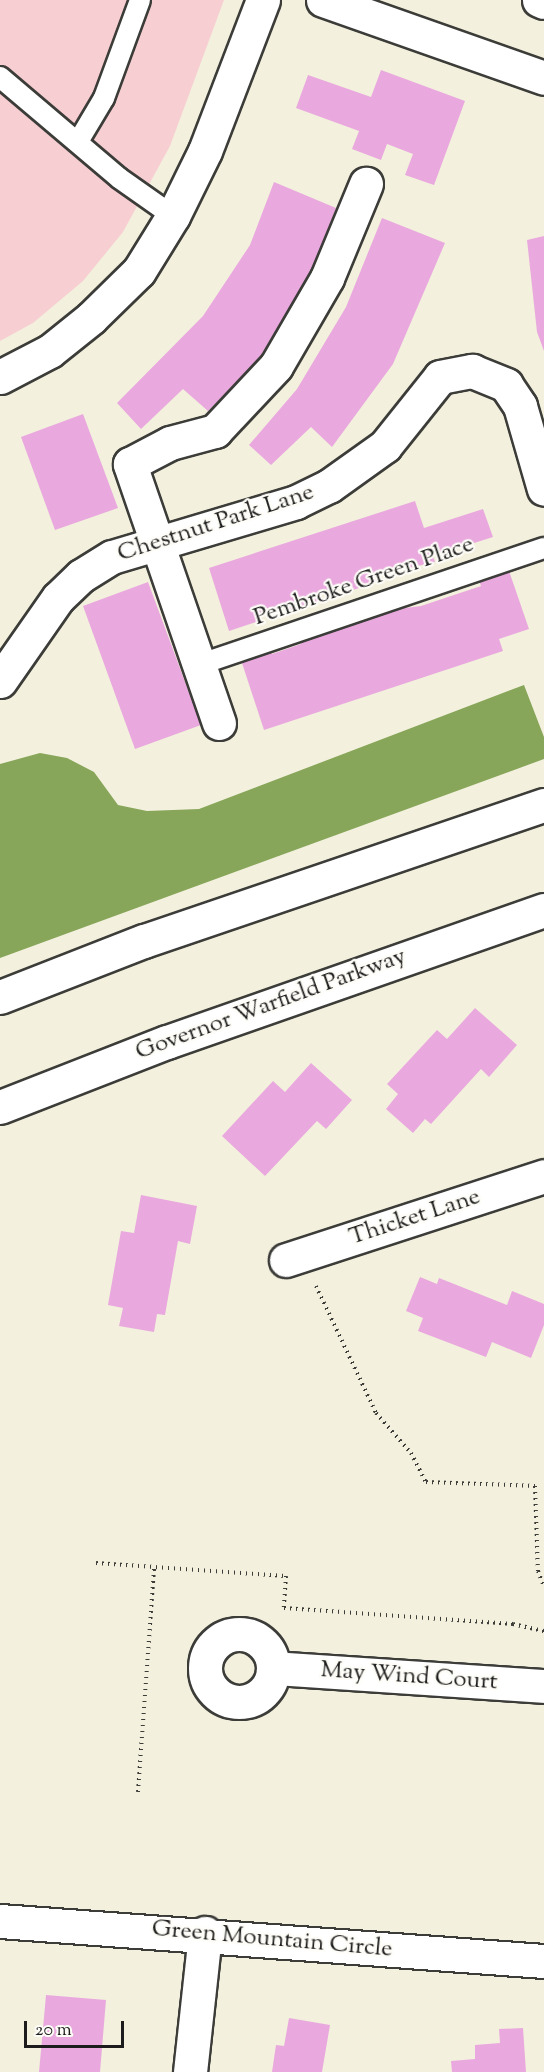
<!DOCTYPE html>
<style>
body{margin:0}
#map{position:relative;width:544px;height:2072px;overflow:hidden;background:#f3f0dd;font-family:"Sorts Mill Goudy",serif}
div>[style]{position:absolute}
.built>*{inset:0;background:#f7cfd3}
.forest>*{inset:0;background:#87a65a}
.building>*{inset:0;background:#e9a9de}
.path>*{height:4px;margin-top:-2px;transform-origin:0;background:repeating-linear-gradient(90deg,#3c3c39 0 1.5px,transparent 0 6px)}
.roads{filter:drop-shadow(2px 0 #3c3c39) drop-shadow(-2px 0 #3c3c39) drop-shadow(0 2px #3c3c39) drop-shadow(0 -2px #3c3c39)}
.service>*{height:20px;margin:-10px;padding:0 10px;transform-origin:10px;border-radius:10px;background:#fff}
.minor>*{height:33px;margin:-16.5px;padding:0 16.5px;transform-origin:16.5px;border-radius:16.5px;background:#fff}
.minor>.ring{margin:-16.5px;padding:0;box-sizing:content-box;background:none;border:33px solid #fff;border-radius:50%}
.primary>*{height:33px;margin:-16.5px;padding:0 16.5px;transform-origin:16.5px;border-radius:16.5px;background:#fff}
span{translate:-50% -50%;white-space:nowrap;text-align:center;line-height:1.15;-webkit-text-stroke:4.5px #fdfcf7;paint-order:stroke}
.street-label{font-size:24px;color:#1c1c1c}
.scale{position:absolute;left:24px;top:2021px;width:100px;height:27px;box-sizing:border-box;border:3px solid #1c1c1c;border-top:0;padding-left:8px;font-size:18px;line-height:21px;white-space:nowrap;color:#1c1c1c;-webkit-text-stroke:4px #fdfcf7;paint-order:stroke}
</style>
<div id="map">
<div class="built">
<i style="clip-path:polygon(0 0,224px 0,170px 146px,123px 232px,83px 281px,33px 323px,0 341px)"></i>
</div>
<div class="forest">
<i style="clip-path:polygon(524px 685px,544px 737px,544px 759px,0 958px,0 764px,40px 753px,67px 758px,94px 772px,118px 805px,147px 811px,199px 809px)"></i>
</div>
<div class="building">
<i style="clip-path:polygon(381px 70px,465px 101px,434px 185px,405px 175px,413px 154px,387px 144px,381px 160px,352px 149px,359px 131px,296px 108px,308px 75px,371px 97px)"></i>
<i style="clip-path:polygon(274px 182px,336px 208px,307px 286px,257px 361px,208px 411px,183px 389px,141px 429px,117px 403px,203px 316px,250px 245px)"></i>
<i style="clip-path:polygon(382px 218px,445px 243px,393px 364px,332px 447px,311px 427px,271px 465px,249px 445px,297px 389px,346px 307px)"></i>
<i style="clip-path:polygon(544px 236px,544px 351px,537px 332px,527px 240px)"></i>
<i style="clip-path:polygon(83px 414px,118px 508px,55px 530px,21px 437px)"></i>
<i style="clip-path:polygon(415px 501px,424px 528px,483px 509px,493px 537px,433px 556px,435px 562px,374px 576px,377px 582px,347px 592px,345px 586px,316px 595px,318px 602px,288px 611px,286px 605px,257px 614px,259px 621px,229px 631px,209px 568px)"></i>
<i style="clip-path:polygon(508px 568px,529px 629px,499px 639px,503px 651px,264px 730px,241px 660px,271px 650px,272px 654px,301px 644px,300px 640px,389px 610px,421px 606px,481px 586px,478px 578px)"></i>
<i style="clip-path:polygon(148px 582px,201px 725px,135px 749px,83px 606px)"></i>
<i style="clip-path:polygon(475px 1008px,517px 1045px,489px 1077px,481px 1069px,431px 1124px,425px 1119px,413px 1133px,386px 1109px,398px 1094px,387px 1084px,437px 1030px,447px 1039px)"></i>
<i style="clip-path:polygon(311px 1063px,352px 1100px,326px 1129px,317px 1121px,265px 1176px,222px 1136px,273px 1081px,285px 1092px)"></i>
<i style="clip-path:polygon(141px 1195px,197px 1206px,190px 1244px,178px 1241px,165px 1315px,157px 1314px,154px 1332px,119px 1326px,123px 1308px,108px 1305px,121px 1231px,134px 1233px)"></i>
<i style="clip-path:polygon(420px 1277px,437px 1284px,439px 1278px,507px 1305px,512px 1291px,544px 1304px,544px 1325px,531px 1358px,492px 1342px,486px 1357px,418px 1331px,423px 1318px,406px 1311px)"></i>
<i style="clip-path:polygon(46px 1995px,106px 2000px,100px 2072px,39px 2072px)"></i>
<i style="clip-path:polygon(289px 2018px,330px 2025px,322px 2072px,272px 2072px,276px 2045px,284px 2046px)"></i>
<i style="clip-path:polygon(523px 2028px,526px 2072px,452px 2072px,451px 2061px,475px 2059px,475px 2045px,500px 2043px,499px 2029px)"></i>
</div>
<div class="path">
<i style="left:316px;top:1286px;width:140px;rotate:64.7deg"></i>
<i style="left:376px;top:1413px;width:53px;rotate:48.8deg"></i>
<i style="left:411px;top:1453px;width:33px;rotate:63deg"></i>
<i style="left:426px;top:1482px;width:109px;rotate:2.1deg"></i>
<i style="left:535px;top:1486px;width:85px;rotate:88deg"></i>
<i style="left:538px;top:1571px;width:17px;rotate:69deg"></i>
<i style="left:96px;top:1563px;width:190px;rotate:3.9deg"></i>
<i style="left:286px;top:1576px;width:32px;rotate:94deg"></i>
<i style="left:284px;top:1608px;width:230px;rotate:4deg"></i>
<i style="left:513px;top:1624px;width:32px;rotate:13deg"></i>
<i style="left:138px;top:1792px;width:226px;rotate:-85.9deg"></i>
</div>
<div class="roads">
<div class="service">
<i style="left:0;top:77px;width:156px;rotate:40.3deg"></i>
<i style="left:119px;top:178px;width:66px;rotate:35.1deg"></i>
<i style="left:79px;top:140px;width:49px;rotate:-59.2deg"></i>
<i style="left:104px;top:98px;width:104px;rotate:-69.8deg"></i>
<i style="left:201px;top:664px;width:362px;rotate:-18.7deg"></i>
</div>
<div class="minor">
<i style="left:323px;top:0;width:234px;rotate:19.4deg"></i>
<i style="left:539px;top:0;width:5px;rotate:22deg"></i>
<i style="left:0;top:377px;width:56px;rotate:-27.5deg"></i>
<i style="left:50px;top:351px;width:53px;rotate:-38.8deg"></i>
<i style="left:91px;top:318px;width:67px;rotate:-44.4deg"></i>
<i style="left:139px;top:271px;width:65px;rotate:-58.3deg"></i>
<i style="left:173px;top:216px;width:72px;rotate:-63.8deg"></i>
<i style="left:205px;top:151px;width:162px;rotate:-69deg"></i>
<i style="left:0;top:681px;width:101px;rotate:-55.1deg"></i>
<i style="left:58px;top:598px;width:32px;rotate:-44deg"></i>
<i style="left:81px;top:576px;width:36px;rotate:-32deg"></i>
<i style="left:112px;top:557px;width:192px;rotate:-16.6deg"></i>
<i style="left:296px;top:502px;width:37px;rotate:-26deg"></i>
<i style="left:329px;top:486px;width:69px;rotate:-35.5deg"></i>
<i style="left:385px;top:446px;width:88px;rotate:-51.4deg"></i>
<i style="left:440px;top:377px;width:33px;rotate:-11deg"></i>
<i style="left:472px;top:371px;width:37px;rotate:22deg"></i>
<i style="left:506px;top:385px;width:25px;rotate:56deg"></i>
<i style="left:520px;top:406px;width:86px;rotate:73.9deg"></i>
<i style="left:219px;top:723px;width:274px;rotate:-109deg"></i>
<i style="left:130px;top:464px;width:45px;rotate:-27.7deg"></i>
<i style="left:170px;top:443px;width:47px;rotate:-14.9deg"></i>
<i style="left:215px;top:431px;width:89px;rotate:-46.8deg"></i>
<i style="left:276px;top:366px;width:102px;rotate:-59.9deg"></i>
<i style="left:327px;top:278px;width:102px;rotate:-67.5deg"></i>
<i style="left:286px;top:1260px;width:271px;rotate:-18deg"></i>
<i class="ring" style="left:205px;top:1634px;width:35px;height:35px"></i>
<i style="left:273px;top:1668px;width:272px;rotate:3.8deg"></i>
<i style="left:0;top:1921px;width:545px;rotate:4.21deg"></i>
<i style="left:190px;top:2072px;width:140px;rotate:-83.8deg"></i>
</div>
<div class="primary">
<i style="left:0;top:997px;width:155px;rotate:-21.3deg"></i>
<i style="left:144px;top:941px;width:422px;rotate:-18.8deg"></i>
<i style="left:0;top:1107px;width:179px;rotate:-21.3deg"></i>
<i style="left:167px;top:1042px;width:399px;rotate:-19.3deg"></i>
</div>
</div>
<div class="street-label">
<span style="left:216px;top:524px;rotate:-18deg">Chestnut Park Lane</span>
<span style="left:364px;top:582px;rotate:-19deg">Pembroke Green Place</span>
<span style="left:271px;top:1005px;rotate:-20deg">Governor Warfield Parkway</span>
<span style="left:415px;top:1218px;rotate:-18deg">Thicket Lane</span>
<span style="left:409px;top:1677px;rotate:4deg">May Wind Court</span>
<span style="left:272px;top:1940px;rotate:5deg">Green Mountain Circle</span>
</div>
<div class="scale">20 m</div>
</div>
